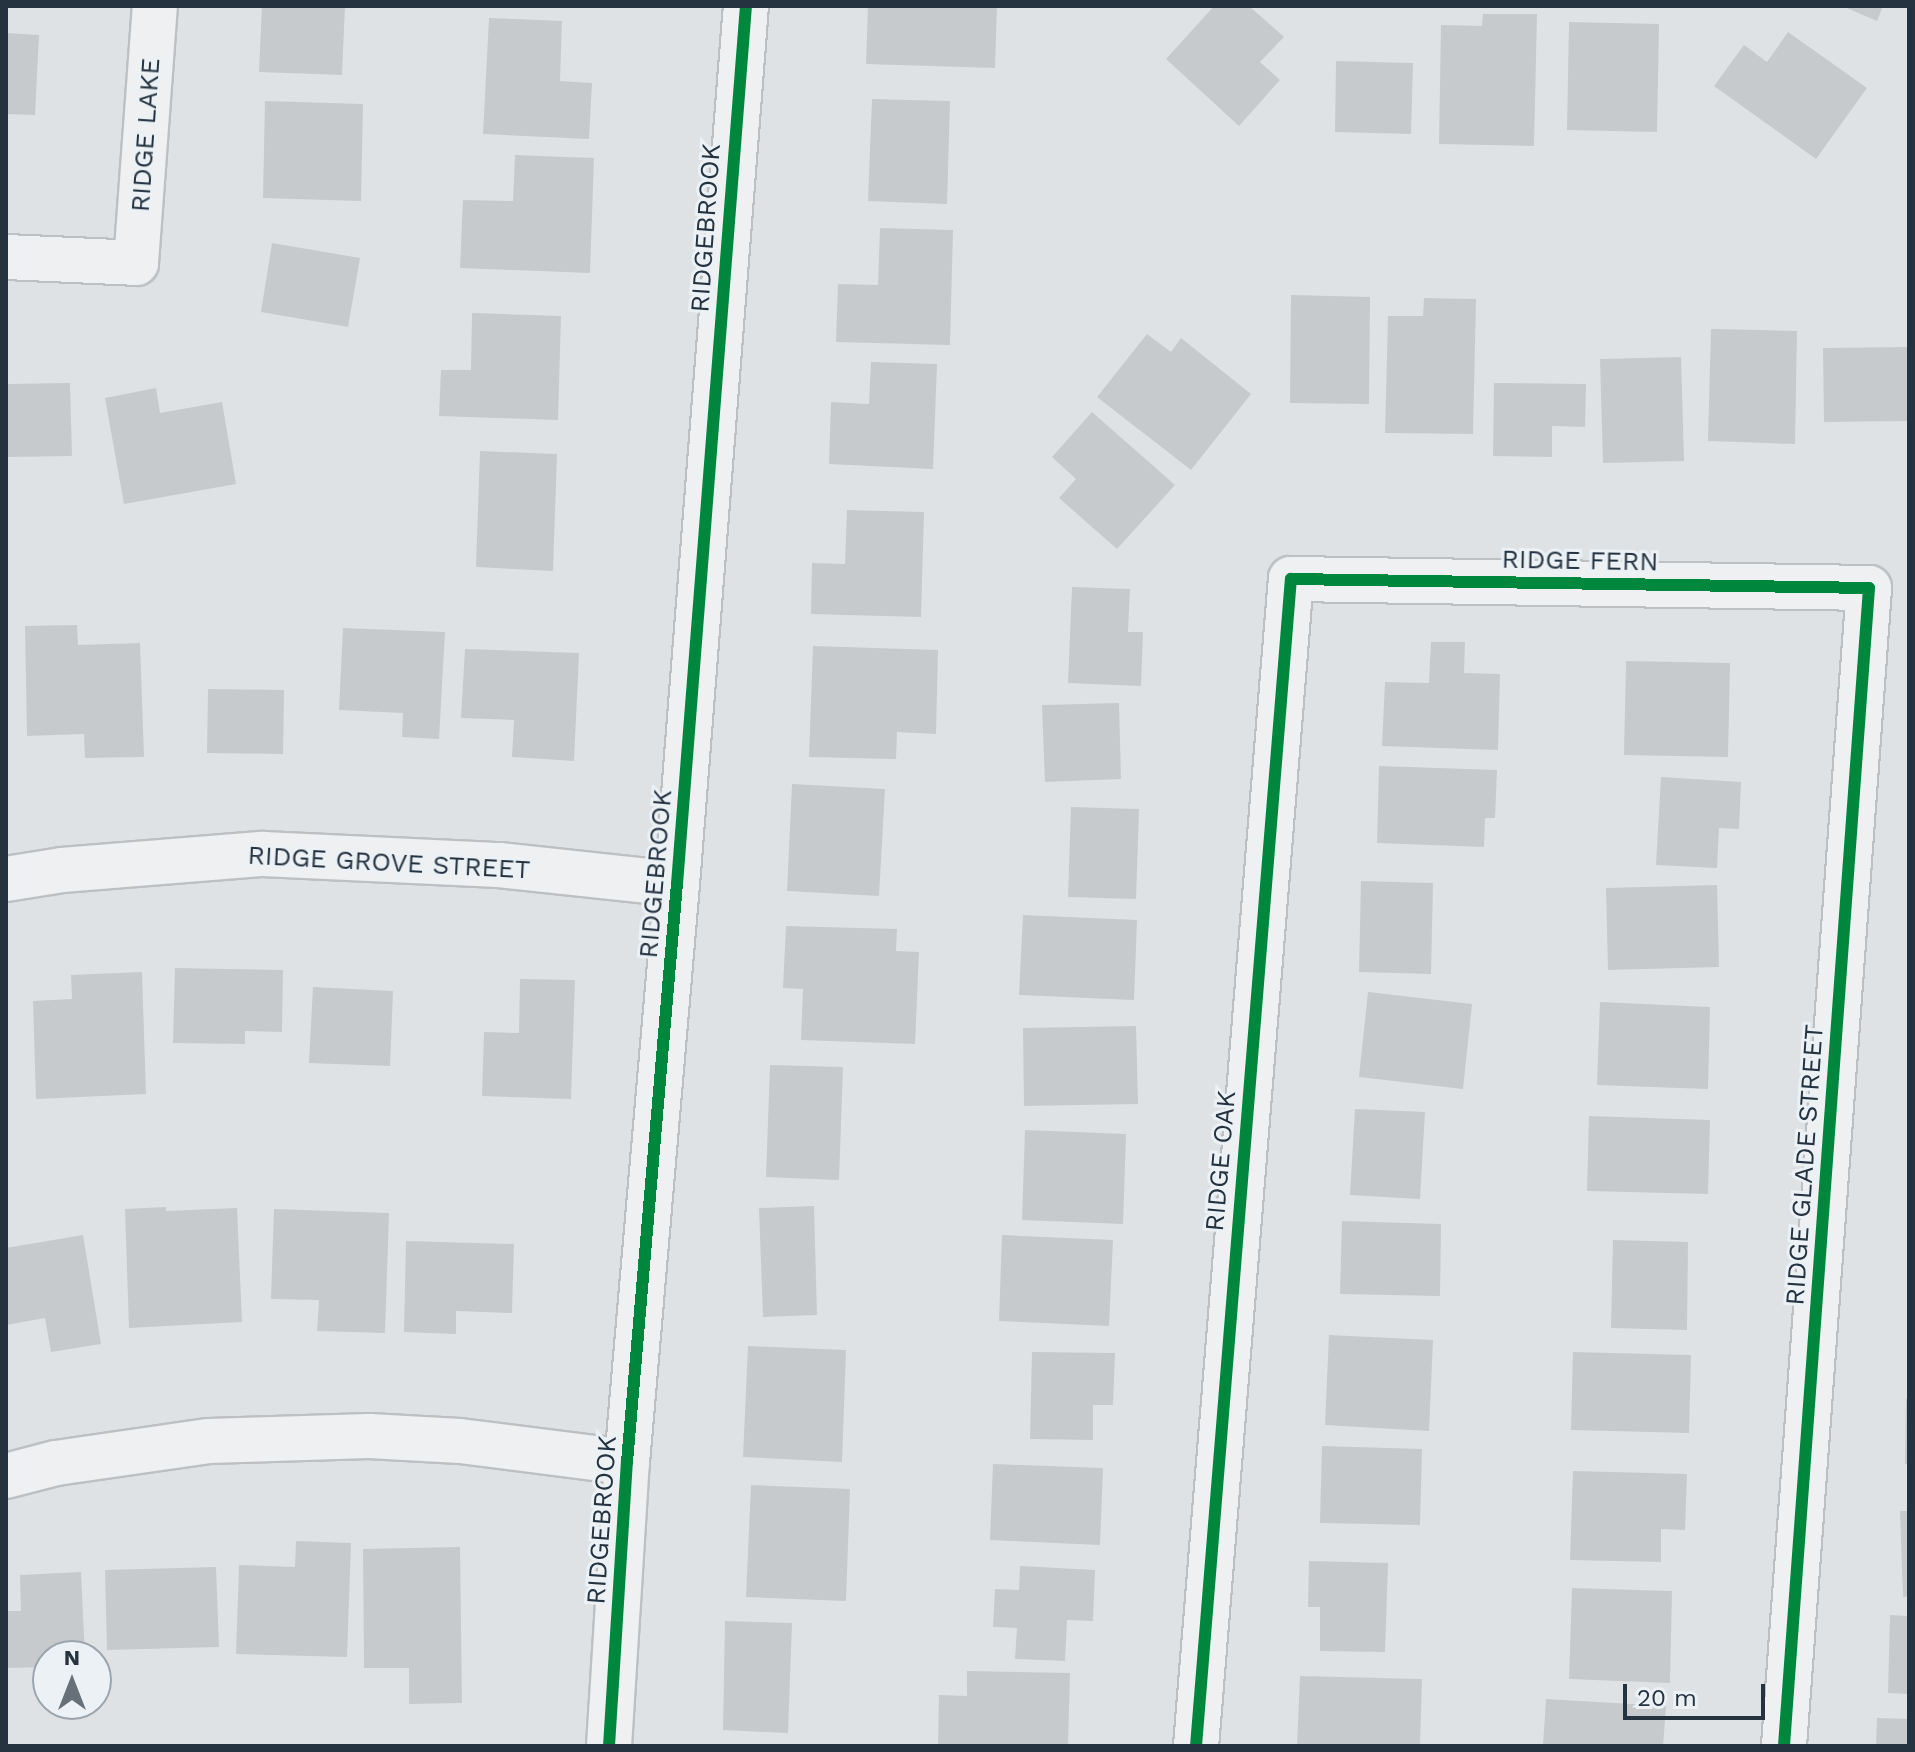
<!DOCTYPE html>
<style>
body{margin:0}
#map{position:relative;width:1915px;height:1752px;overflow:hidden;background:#dfe2e5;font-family:"Work Sans",sans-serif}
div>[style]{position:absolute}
.building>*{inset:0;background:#c7cacd}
.roads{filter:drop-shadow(2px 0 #bdc0c3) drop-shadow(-2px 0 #bdc0c3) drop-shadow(0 2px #bdc0c3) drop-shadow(0 -2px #bdc0c3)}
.minor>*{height:44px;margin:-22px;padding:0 22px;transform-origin:22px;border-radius:22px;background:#eef0f2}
.tertiary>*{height:44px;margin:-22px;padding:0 22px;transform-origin:22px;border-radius:22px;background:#eef0f2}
.cycleway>*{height:12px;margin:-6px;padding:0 6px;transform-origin:6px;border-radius:6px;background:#00873e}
span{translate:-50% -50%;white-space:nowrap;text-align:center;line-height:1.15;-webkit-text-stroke:6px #ebf1f5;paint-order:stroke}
.street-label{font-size:26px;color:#25323f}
.frame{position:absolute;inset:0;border:8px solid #25323f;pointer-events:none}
.north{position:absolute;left:32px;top:1640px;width:80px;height:80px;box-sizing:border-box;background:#ebf1f5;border:2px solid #9ca5ac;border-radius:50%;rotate:0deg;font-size:22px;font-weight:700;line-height:32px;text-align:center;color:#25323f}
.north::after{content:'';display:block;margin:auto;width:28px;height:36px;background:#667079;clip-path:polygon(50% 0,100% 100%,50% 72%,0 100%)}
.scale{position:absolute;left:1623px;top:1684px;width:142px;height:36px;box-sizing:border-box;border:4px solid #25323f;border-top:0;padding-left:10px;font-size:24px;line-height:28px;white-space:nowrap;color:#25323f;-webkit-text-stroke:6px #ebf1f5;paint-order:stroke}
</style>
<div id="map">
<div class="building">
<i style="clip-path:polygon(262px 6px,345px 6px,342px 75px,259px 72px)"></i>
<i style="clip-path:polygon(868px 6px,997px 6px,995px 68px,866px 64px)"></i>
<i style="clip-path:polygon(1214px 6px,1249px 6px,1284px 37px,1260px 62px,1280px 80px,1239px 126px,1166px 59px)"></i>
<i style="clip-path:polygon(1842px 6px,1883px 6px,1877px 21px)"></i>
<i style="clip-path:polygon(1483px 14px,1537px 14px,1534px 146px,1439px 144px,1441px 25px,1482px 26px)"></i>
<i style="clip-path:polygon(489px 18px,562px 21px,560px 81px,592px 83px,589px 139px,483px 134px)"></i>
<i style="clip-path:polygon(1569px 22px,1659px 24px,1657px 132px,1567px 130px)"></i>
<i style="clip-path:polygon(1788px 32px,1867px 88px,1816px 159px,1714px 86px,1744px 45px,1767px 62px)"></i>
<i style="clip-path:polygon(6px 33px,39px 35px,35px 115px,6px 114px)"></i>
<i style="clip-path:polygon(1336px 61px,1413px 63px,1411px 134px,1335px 132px)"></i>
<i style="clip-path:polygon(872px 99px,950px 101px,947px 204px,868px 201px)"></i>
<i style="clip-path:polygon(265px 101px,363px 104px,361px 201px,263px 198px)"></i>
<i style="clip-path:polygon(515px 155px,594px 158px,590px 273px,460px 268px,463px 200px,513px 201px)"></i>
<i style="clip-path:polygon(880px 228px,953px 230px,950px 345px,836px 342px,838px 284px,878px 285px)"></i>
<i style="clip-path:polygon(272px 243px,360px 258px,348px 327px,261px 312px)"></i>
<i style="clip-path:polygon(1291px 295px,1370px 297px,1369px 404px,1290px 403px)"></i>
<i style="clip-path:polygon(1424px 298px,1476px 299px,1473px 434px,1385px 433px,1388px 316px,1423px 316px)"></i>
<i style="clip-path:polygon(472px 313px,561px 316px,558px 420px,439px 416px,441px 370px,471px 370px)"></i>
<i style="clip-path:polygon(1711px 329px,1797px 331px,1795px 444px,1708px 441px)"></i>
<i style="clip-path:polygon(1147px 334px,1171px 352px,1181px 338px,1251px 394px,1191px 470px,1097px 397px)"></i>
<i style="clip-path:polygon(1908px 347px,1909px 421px,1824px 422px,1823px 348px)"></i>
<i style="clip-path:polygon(1681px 357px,1684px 461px,1603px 463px,1600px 359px)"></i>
<i style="clip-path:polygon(871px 362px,937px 364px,933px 469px,829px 464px,831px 402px,869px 404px)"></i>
<i style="clip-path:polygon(70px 383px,72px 456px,6px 457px,6px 384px)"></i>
<i style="clip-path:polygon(1494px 383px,1586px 384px,1585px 427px,1552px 426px,1552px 457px,1493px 456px)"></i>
<i style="clip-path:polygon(156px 388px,160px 413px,222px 402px,236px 484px,124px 504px,105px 398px)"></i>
<i style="clip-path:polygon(1092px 412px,1175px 485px,1117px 549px,1059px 498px,1076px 479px,1052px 457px)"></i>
<i style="clip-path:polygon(480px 451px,557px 454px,553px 571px,476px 567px)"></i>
<i style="clip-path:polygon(847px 510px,924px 512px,921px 617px,811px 614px,812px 563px,845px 564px)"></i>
<i style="clip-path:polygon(1072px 587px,1130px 589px,1128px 632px,1143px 632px,1141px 686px,1068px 683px)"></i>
<i style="clip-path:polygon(77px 625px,78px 645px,140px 643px,144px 757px,85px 758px,84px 734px,27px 736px,25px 626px)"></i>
<i style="clip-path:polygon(343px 628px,445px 632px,439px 739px,402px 737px,403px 713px,339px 710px)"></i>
<i style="clip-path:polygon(1431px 642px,1465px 642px,1464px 673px,1500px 674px,1498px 750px,1382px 746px,1385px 682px,1429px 683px)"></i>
<i style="clip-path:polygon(813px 646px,938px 650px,936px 734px,897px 732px,896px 759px,809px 757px)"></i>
<i style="clip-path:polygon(465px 649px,579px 653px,574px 761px,512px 757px,514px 720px,461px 718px)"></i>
<i style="clip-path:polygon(1626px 661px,1730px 663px,1728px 757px,1624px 755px)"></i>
<i style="clip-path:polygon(208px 689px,284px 690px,283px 754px,207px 753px)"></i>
<i style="clip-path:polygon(1119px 703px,1121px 779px,1045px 782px,1042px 705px)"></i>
<i style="clip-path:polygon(1379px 766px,1497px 770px,1495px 818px,1485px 818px,1484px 847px,1377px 843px)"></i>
<i style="clip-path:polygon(1661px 777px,1741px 782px,1739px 829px,1719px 828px,1717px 868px,1656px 865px)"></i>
<i style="clip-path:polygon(792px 784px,885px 789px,879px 896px,787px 891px)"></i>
<i style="clip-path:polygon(1071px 807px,1139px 809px,1136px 899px,1068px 897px)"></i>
<i style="clip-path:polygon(1361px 881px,1433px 883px,1431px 974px,1359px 972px)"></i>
<i style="clip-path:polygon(1717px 885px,1719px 967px,1608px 970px,1606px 888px)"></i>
<i style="clip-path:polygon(1023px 915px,1137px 920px,1134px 1000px,1019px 995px)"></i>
<i style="clip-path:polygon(786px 926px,897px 929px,896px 951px,919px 952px,915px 1044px,801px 1040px,803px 989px,783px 988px)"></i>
<i style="clip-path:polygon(175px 968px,283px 970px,282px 1032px,245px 1031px,245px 1044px,173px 1043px)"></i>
<i style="clip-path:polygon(142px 972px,146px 1094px,36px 1099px,33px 1001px,72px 999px,71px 975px)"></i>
<i style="clip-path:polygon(520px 979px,575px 980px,571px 1099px,482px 1096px,484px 1032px,519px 1033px)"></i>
<i style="clip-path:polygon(313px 987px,393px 991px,390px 1066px,309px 1063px)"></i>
<i style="clip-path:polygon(1368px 992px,1472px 1004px,1463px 1089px,1359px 1077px)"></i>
<i style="clip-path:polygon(1600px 1002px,1710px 1007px,1708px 1089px,1597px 1085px)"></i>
<i style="clip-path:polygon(1136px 1026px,1138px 1104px,1024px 1106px,1023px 1028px)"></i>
<i style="clip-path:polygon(770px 1065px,843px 1067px,839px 1180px,766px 1177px)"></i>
<i style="clip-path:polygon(1355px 1109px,1425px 1112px,1420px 1199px,1350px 1195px)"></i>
<i style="clip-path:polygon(1589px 1116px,1710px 1120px,1708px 1194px,1587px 1191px)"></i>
<i style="clip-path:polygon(1025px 1130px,1126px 1134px,1123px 1224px,1022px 1220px)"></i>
<i style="clip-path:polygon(814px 1206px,817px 1315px,763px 1317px,759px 1208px)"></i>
<i style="clip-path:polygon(166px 1207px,166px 1211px,237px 1208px,242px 1322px,129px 1328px,125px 1209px)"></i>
<i style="clip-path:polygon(274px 1209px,389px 1213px,385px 1333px,317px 1331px,319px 1300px,271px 1299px)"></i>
<i style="clip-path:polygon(1342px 1221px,1441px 1224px,1440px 1296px,1340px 1294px)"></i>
<i style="clip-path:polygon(83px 1235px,101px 1344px,51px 1352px,45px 1318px,6px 1325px,6px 1248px)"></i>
<i style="clip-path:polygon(1002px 1235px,1113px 1240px,1109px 1326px,999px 1321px)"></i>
<i style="clip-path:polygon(1613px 1240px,1688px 1242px,1687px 1330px,1611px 1328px)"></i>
<i style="clip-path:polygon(406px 1241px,514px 1244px,512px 1313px,456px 1311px,456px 1334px,404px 1332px)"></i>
<i style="clip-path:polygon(1329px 1335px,1433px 1340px,1429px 1431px,1325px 1425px)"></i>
<i style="clip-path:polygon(748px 1346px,846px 1350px,842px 1462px,743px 1457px)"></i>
<i style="clip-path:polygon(1032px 1352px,1115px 1353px,1113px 1405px,1093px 1405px,1093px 1440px,1030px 1439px)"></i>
<i style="clip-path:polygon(1573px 1352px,1691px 1355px,1689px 1433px,1571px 1430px)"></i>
<i style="clip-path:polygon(1906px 1399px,1909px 1399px,1909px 1464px,1905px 1464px)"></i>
<i style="clip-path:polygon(1322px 1446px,1422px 1449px,1420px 1525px,1320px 1523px)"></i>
<i style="clip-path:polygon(993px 1464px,1103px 1468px,1100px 1545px,990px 1540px)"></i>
<i style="clip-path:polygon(1573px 1471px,1687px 1474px,1685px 1530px,1661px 1529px,1661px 1562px,1570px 1560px)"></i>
<i style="clip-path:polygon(751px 1485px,850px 1489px,846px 1601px,746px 1597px)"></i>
<i style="clip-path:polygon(1900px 1511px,1909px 1511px,1909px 1596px,1903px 1597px)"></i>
<i style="clip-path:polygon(296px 1541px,351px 1543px,347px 1657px,236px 1654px,239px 1565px,295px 1567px)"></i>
<i style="clip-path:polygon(460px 1547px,462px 1703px,409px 1704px,409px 1668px,364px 1668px,363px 1549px)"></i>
<i style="clip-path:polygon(1309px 1561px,1388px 1563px,1385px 1652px,1320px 1651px,1320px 1607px,1308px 1607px)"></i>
<i style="clip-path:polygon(1020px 1566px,1095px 1570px,1093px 1621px,1067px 1620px,1065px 1661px,1015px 1659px,1017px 1628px,993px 1627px,995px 1589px,1019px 1590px)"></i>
<i style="clip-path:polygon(216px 1567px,219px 1647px,107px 1650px,105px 1570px)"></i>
<i style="clip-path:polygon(81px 1572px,85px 1656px,48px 1656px,48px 1667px,6px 1668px,6px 1611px,21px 1611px,20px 1575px)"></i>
<i style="clip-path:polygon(1572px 1588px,1672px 1591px,1670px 1683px,1569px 1679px)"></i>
<i style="clip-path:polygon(1890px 1615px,1909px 1616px,1909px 1694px,1888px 1693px)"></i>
<i style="clip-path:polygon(725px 1621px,792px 1623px,788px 1733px,723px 1730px)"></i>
<i style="clip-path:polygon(967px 1671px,1070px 1673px,1068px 1746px,938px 1746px,939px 1695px,967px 1696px)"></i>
<i style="clip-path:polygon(1300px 1676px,1422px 1679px,1420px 1746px,1297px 1746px)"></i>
<i style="clip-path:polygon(1546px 1699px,1666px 1706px,1663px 1746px,1543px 1746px)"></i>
<i style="clip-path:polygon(1877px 1718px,1909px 1719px,1909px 1746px,1876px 1746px)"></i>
</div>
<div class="roads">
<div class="minor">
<i style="left:6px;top:257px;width:130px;rotate:2.6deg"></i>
<i style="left:136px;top:263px;width:258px;rotate:-85.8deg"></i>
<i style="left:6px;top:879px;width:57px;rotate:-9.1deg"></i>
<i style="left:62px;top:870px;width:202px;rotate:-4.6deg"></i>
<i style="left:263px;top:854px;width:236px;rotate:2.7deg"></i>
<i style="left:499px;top:865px;width:179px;rotate:6.1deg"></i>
<i style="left:6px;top:1476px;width:52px;rotate:-14.6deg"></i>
<i style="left:56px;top:1463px;width:155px;rotate:-8.2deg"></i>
<i style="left:209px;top:1441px;width:160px;rotate:-1.8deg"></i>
<i style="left:369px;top:1436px;width:91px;rotate:3.1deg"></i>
<i style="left:460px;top:1441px;width:168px;rotate:7.2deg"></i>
<i style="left:1196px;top:1746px;width:1171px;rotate:-85.35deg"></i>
<i style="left:1291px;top:579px;width:578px;rotate:0.89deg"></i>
<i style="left:1869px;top:588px;width:1161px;rotate:94.2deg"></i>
</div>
<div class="tertiary">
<i style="left:609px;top:1746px;width:285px;rotate:-86.4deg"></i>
<i style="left:627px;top:1462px;width:580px;rotate:-85.06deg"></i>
<i style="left:677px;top:884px;width:881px;rotate:-85.51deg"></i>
</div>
</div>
<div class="cycleway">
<i style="left:609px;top:1746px;width:285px;rotate:-86.4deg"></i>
<i style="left:627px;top:1462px;width:580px;rotate:-85.06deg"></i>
<i style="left:677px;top:884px;width:881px;rotate:-85.51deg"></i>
<i style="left:1196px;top:1746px;width:1171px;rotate:-85.35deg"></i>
<i style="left:1291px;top:579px;width:578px;rotate:0.89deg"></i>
<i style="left:1869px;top:588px;width:1161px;rotate:94.2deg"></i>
</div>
<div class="street-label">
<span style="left:146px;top:135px;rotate:-86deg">RIDGE LAKE</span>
<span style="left:706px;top:228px;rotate:-86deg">RIDGEBROOK</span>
<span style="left:1580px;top:561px;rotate:1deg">RIDGE FERN</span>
<span style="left:389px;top:863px;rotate:3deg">RIDGE GROVE STREET</span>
<span style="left:656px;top:874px;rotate:-85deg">RIDGEBROOK</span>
<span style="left:1221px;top:1161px;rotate:-85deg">RIDGE OAK</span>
<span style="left:1805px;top:1165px;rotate:-86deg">RIDGE GLADE STREET</span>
<span style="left:602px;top:1520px;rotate:-86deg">RIDGEBROOK</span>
</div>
<div class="frame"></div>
<div class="north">N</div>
<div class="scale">20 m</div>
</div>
